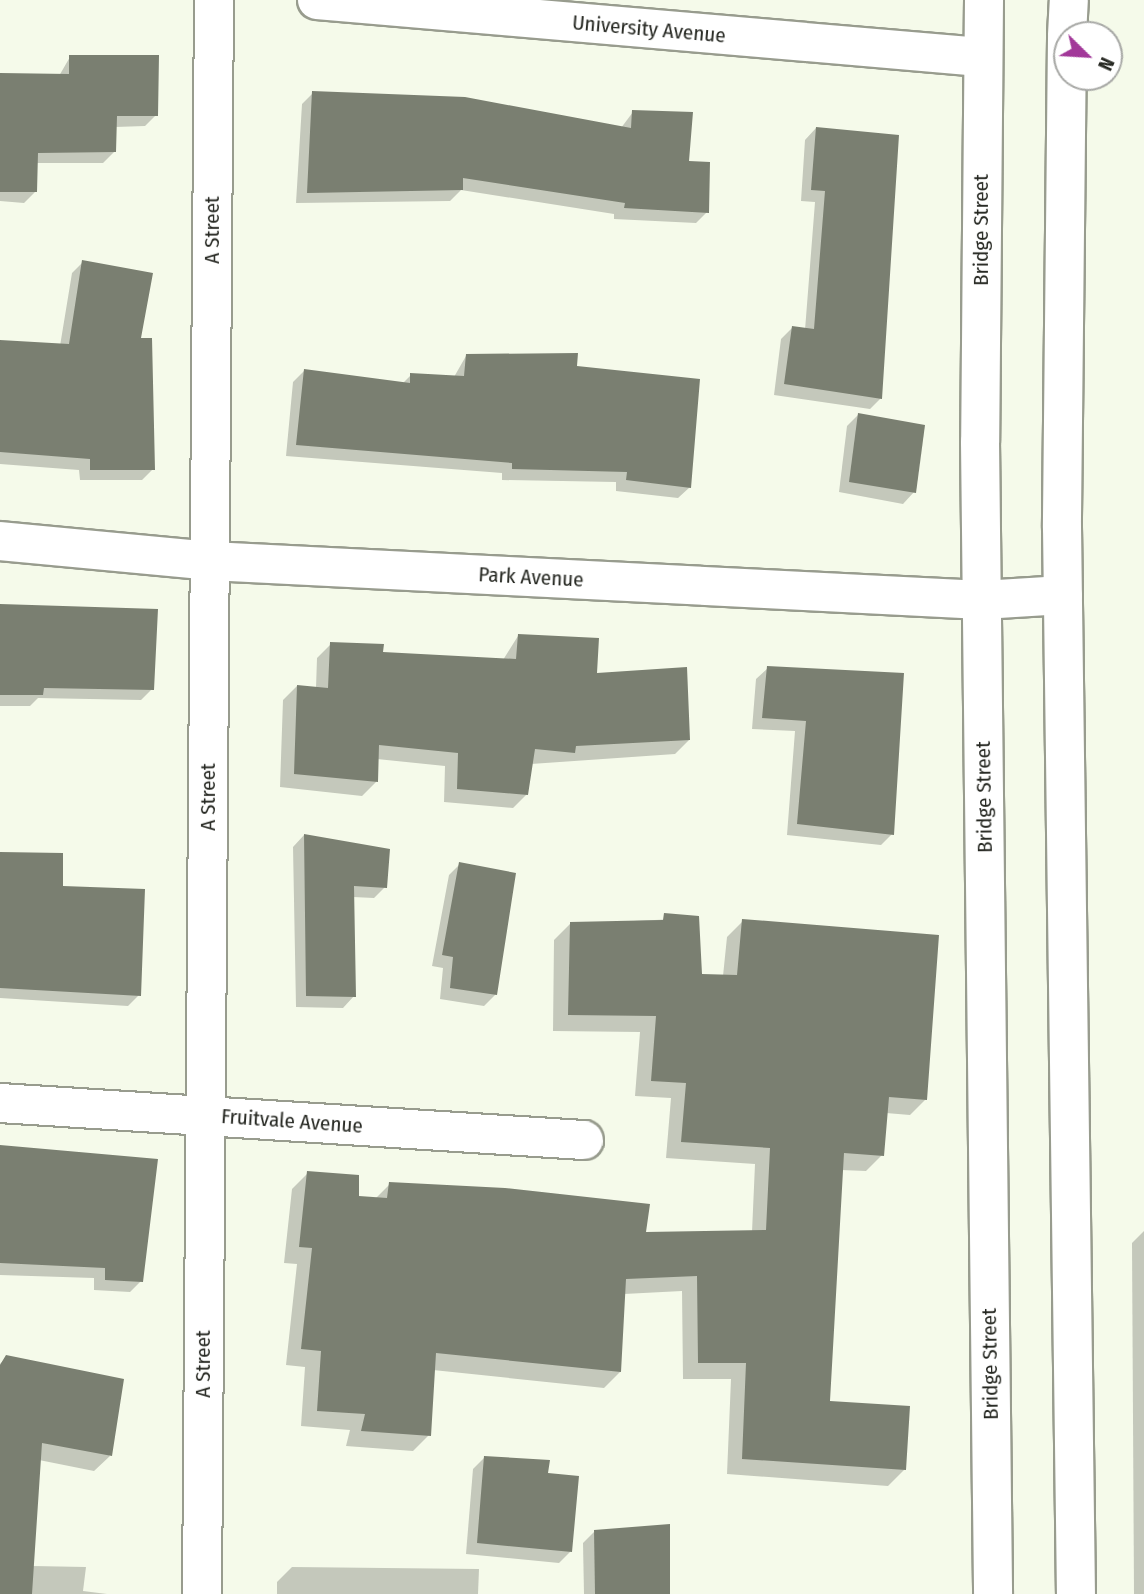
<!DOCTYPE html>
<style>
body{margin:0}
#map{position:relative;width:1144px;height:1594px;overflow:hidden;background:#f5faea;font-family:"Fira Sans Condensed",sans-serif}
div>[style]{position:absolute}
.shadow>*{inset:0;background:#0003}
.building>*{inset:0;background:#7a7f71}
.roads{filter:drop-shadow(2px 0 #989c8e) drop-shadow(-2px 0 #989c8e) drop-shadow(0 2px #989c8e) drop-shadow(0 -2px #989c8e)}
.street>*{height:38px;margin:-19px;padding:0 19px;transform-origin:19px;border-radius:19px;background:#fff}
.secondary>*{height:38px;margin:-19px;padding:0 19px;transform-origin:19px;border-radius:19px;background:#fff}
span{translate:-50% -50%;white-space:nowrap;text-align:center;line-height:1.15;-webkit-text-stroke:6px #fff;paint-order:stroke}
.street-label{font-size:21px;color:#252721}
.north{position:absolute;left:1053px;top:21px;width:70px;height:70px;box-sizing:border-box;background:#fff;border:2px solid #a8a9a6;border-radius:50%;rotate:114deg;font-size:19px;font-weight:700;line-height:28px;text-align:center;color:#252721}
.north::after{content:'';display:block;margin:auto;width:24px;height:32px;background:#a23899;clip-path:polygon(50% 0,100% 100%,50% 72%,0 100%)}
</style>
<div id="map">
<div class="shadow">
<i style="clip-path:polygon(70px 57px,156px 115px,145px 126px,115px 127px,115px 151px,103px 163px,36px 163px,35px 192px,24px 203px,0 201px,0 75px,59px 76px)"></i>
<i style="clip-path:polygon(313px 93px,621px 128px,633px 112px,687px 162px,707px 212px,696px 223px,614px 219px,614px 214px,461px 190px,450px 201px,296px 203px,302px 104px)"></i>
<i style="clip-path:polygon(816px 128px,881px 398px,870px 409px,774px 395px,781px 339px,792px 328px,805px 330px,815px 202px,801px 201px,805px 140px)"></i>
<i style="clip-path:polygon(83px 262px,139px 340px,153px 469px,142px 480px,80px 480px,79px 470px,0 464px,0 344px,60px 346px,72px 273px)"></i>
<i style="clip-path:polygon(466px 356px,575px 368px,690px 487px,678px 498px,616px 491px,616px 482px,502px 480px,502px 473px,286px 456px,293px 382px,304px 371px,402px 384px,411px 375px,454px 377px)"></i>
<i style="clip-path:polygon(858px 415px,914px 492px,903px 504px,839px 492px,847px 426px)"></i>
<i style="clip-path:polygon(0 605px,152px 689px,141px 700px,38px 698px,30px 706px,0 706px)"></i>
<i style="clip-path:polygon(518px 636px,595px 675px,689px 740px,675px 754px,531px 764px,527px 794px,513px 808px,444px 802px,445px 766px,377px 759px,376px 782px,362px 796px,280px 787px,283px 700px,297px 686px,316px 688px,317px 658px,331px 644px,381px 654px,503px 660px)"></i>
<i style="clip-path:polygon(768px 668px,892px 834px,881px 845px,787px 835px,795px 731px,752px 729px,756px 679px)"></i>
<i style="clip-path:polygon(304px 835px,385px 887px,374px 898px,353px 897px,354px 996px,343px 1008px,296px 1007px,293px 847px)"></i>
<i style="clip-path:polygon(0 854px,139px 995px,128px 1006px,0 998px)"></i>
<i style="clip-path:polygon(460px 864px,496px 994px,484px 1006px,440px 999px,443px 968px,432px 966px,449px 875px)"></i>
<i style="clip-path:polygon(697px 918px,700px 975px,723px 976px,727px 937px,743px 921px,926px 1099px,910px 1115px,886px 1113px,882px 1155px,866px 1171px,841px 1170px,828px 1402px,905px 1469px,888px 1486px,727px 1474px,731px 1379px,683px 1379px,682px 1291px,624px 1294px,620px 1372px,604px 1388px,433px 1370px,429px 1435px,413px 1451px,346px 1446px,350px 1430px,301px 1426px,305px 1367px,286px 1365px,297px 1264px,284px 1263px,292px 1189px,308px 1173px,358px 1198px,375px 1199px,390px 1184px,644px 1233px,752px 1232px,755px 1164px,666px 1158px,671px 1098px,635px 1096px,640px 1032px,553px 1031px,554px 940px,570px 924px)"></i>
<i style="clip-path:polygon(0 1147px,141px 1281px,130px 1292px,94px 1290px,94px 1278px,0 1275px)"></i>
<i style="clip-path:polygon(1144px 1231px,1144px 1594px,1134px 1594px,1132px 1243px)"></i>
<i style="clip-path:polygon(6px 1357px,110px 1456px,94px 1471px,39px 1460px,32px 1566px,86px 1567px,83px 1591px,107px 1594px,0 1594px,0 1364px)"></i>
<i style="clip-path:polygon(484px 1458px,546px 1475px,570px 1552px,559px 1563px,466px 1554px,473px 1469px)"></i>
<i style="clip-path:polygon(594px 1532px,668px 1594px,584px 1594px,583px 1543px)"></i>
<i style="clip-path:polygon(292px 1567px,479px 1569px,478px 1594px,277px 1594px,277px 1582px)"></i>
</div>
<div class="building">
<i style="clip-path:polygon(69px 55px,159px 55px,158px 116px,117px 116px,116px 152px,38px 153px,37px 192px,0 192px,0 73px,69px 74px)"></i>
<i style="clip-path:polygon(312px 91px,465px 97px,631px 128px,632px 110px,693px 112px,689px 161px,710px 162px,709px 213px,624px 208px,625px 203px,463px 178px,463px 190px,307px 193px)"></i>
<i style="clip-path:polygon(816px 127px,899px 135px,882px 399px,784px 384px,792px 326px,814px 329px,825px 191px,811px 190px)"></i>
<i style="clip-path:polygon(82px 260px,153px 273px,141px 338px,152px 338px,155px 470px,90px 470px,90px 459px,0 452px,0 340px,69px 344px)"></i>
<i style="clip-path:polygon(578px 353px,577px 366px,700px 379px,691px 488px,626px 480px,627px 472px,512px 469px,512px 463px,296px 445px,304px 369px,410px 383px,410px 373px,464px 376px,466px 354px)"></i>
<i style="clip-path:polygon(858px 413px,925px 425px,916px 493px,849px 482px)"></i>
<i style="clip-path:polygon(0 604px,158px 609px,154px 690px,44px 688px,43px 695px,0 695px)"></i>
<i style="clip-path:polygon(518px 634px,599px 638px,597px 673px,687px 667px,690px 740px,576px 746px,575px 753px,535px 749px,528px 795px,457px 789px,458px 753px,379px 745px,378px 782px,294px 774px,297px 685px,328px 688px,330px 642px,384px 644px,383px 652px,516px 659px)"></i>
<i style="clip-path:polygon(767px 666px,904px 673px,894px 835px,797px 824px,806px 721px,762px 718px)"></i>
<i style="clip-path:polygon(304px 834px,390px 849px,387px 888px,354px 886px,356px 997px,306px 996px)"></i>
<i style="clip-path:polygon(0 852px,63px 853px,63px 886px,145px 889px,141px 996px,0 988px)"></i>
<i style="clip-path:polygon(459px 862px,516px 873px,497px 995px,450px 988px,453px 957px,442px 955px)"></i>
<i style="clip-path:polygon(664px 913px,699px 916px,702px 974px,737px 975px,742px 919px,939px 935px,927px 1100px,889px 1097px,884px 1156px,844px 1153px,830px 1401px,910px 1406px,906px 1470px,742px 1459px,746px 1363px,698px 1363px,697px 1276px,626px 1279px,621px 1372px,436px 1353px,431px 1436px,361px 1431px,365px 1414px,317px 1411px,321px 1351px,301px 1349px,312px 1248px,299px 1247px,307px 1171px,359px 1175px,359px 1196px,387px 1198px,389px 1182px,505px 1188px,650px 1204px,646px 1232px,766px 1230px,770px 1148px,681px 1142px,686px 1083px,651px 1081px,656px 1016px,568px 1015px,570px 922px,663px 920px)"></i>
<i style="clip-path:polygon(0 1145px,158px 1159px,143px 1282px,105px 1280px,105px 1268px,0 1263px)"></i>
<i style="clip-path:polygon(6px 1355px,124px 1379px,112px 1456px,42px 1443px,32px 1594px,0 1594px,0 1365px)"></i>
<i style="clip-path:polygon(484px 1456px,550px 1460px,548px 1473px,579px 1476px,572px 1552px,477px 1543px)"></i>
<i style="clip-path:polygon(670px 1524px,670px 1594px,595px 1594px,594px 1530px)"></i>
</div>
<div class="roads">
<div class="street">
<i style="left:317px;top:0;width:666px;rotate:4.91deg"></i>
<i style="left:0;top:541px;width:211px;rotate:5.4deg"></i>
<i style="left:210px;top:561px;width:773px;rotate:2.89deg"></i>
<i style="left:982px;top:600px;width:81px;rotate:-3.5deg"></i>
<i style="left:0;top:1103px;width:585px;rotate:3.63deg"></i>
<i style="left:202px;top:1594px;width:1594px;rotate:-89.57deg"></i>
</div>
<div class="secondary">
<i style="left:984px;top:0;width:442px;rotate:90.5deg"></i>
<i style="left:980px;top:442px;width:1152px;rotate:89.35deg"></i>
<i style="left:1067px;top:35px;width:35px;rotate:-87deg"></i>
<i style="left:1067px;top:39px;width:488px;rotate:90.6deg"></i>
<i style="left:1062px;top:527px;width:1067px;rotate:89.25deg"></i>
</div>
</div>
<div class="street-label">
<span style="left:649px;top:29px;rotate:5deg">University Avenue</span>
<span style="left:212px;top:230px;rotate:-90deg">A Street</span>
<span style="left:981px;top:230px;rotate:-90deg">Bridge Street</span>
<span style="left:531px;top:577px;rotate:3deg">Park Avenue</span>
<span style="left:208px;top:797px;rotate:-90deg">A Street</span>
<span style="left:984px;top:797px;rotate:-91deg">Bridge Street</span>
<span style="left:292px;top:1121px;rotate:4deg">Fruitvale Avenue</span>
<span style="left:203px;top:1364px;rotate:-90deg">A Street</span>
<span style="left:990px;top:1364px;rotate:-91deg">Bridge Street</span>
</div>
<div class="north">N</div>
</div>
